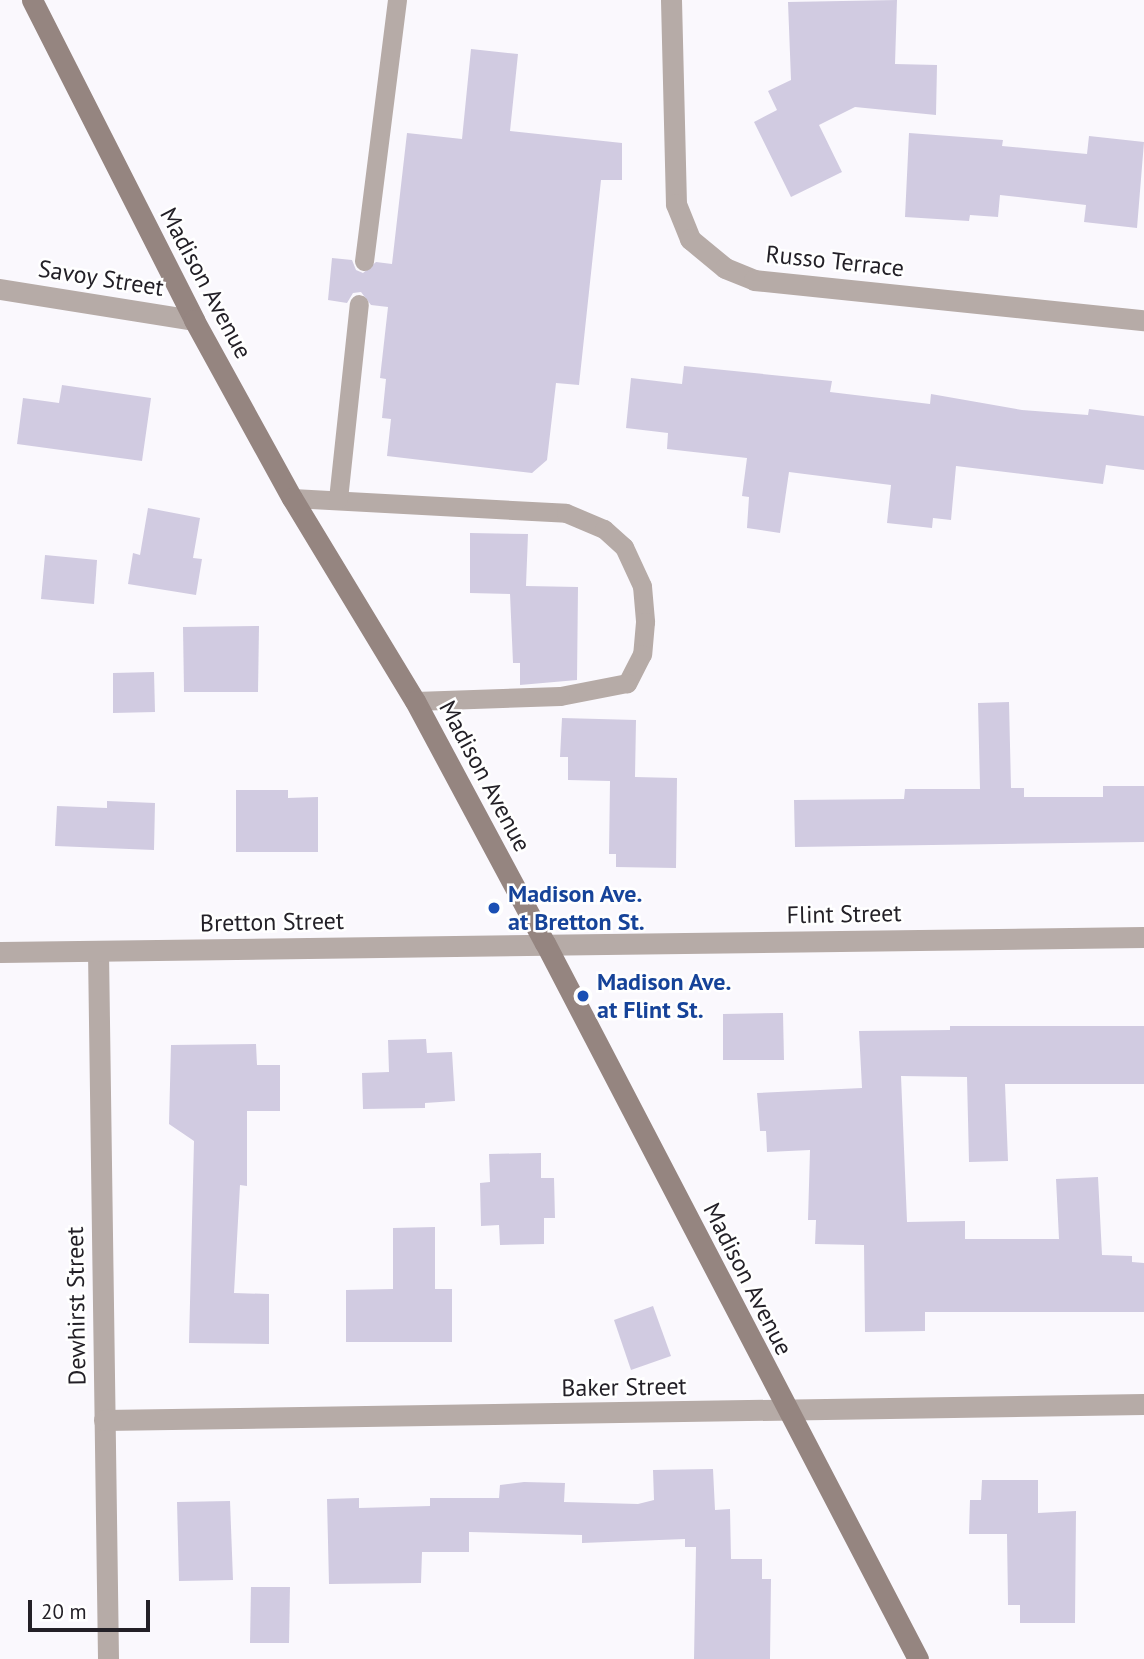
<!DOCTYPE html>
<style>
body{margin:0}
#map{position:relative;width:1144px;height:1659px;overflow:hidden;background:#faf8fd;font-family:"PT Sans",sans-serif}
div>[style]{position:absolute}
.building>*{inset:0;background:#d1cbe1}
.lane>*{height:19px;margin:-9.5px;padding:0 9.5px;transform-origin:9.5px;border-radius:9.5px;background:#b6aba7}
.street>*{height:21px;margin:-10.5px;padding:0 10.5px;transform-origin:10.5px;border-radius:10.5px;background:#b6aba7}
.secondary>*{height:21px;margin:-10.5px;padding:0 10.5px;transform-origin:10.5px;border-radius:10.5px;background:#958580}
.dots>*{width:19px;height:19px;translate:-50% -50%;box-sizing:border-box;border:4px solid #fff;border-radius:50%}
span{translate:-50% -50%;white-space:nowrap;text-align:center;line-height:1.15;-webkit-text-stroke:5px #fff;paint-order:stroke}
.street-label{font-size:24px;color:#232027}
.transit-label{font-size:24px;color:#164399;font-weight:700}
.left{translate:0 -50%;text-align:left}
.scale{position:absolute;left:28px;top:1600px;width:122px;height:32px;box-sizing:border-box;border:4px solid #232027;border-top:0;padding-left:9px;font-size:21px;line-height:24px;white-space:nowrap;color:#232027;-webkit-text-stroke:5px #fff;paint-order:stroke}
</style>
<div id="map">
<div class="building">
<i style="clip-path:polygon(897px 0,895px 64px,937px 65px,936px 115px,855px 107px,819px 125px,842px 172px,791px 197px,754px 122px,777px 110px,768px 91px,791px 80px,788px 2px)"></i>
<i style="clip-path:polygon(471px 49px,518px 54px,510px 131px,622px 143px,622px 180px,601px 180px,579px 385px,556px 383px,547px 460px,532px 473px,387px 456px,391px 419px,382px 418px,386px 379px,380px 378px,388px 307px,371px 305px,361px 292px,353px 293px,347px 303px,328px 300px,332px 258px,352px 260px,356px 270px,363px 273px,376px 262px,392px 264px,407px 133px,462px 139px)"></i>
<i style="clip-path:polygon(909px 133px,1003px 140px,1002px 146px,1087px 154px,1089px 136px,1144px 142px,1137px 228px,1084px 222px,1086px 205px,1000px 195px,998px 217px,970px 215px,969px 221px,905px 217px)"></i>
<i style="clip-path:polygon(684px 366px,832px 381px,830px 392px,930px 404px,931px 394px,1022px 410px,1088px 415px,1089px 409px,1144px 416px,1144px 470px,1106px 465px,1103px 484px,956px 466px,951px 520px,933px 518px,932px 528px,887px 523px,891px 485px,789px 472px,780px 533px,747px 528px,749px 497px,742px 496px,747px 458px,667px 449px,668px 433px,626px 428px,631px 378px,682px 384px)"></i>
<i style="clip-path:polygon(62px 385px,151px 398px,142px 461px,17px 444px,23px 398px,59px 403px)"></i>
<i style="clip-path:polygon(148px 508px,200px 518px,193px 558px,202px 559px,196px 595px,128px 584px,133px 553px,140px 555px)"></i>
<i style="clip-path:polygon(470px 533px,528px 534px,526px 586px,578px 587px,577px 680px,520px 685px,520px 663px,513px 663px,510px 594px,470px 593px)"></i>
<i style="clip-path:polygon(45px 555px,97px 560px,94px 604px,41px 599px)"></i>
<i style="clip-path:polygon(259px 626px,258px 692px,184px 692px,183px 627px)"></i>
<i style="clip-path:polygon(154px 672px,155px 712px,113px 713px,113px 673px)"></i>
<i style="clip-path:polygon(1009px 702px,1011px 788px,1024px 788px,1024px 797px,1103px 797px,1103px 786px,1144px 786px,1144px 842px,795px 847px,794px 800px,904px 799px,905px 789px,980px 789px,978px 703px)"></i>
<i style="clip-path:polygon(562px 718px,636px 720px,635px 777px,677px 778px,676px 868px,616px 867px,616px 854px,609px 854px,610px 781px,568px 780px,568px 757px,560px 757px)"></i>
<i style="clip-path:polygon(236px 790px,288px 790px,288px 798px,318px 797px,318px 852px,236px 852px)"></i>
<i style="clip-path:polygon(107px 801px,155px 803px,154px 850px,55px 846px,57px 806px,107px 808px)"></i>
<i style="clip-path:polygon(783px 1013px,784px 1060px,723px 1060px,723px 1014px)"></i>
<i style="clip-path:polygon(950px 1026px,1144px 1026px,1144px 1084px,1005px 1084px,1008px 1161px,969px 1162px,967px 1077px,901px 1076px,907px 1222px,965px 1221px,965px 1239px,1059px 1239px,1056px 1179px,1098px 1177px,1102px 1255px,1132px 1256px,1132px 1262px,1144px 1263px,1144px 1312px,925px 1312px,925px 1331px,865px 1332px,864px 1245px,815px 1244px,816px 1220px,808px 1220px,810px 1150px,767px 1152px,766px 1131px,760px 1131px,757px 1093px,862px 1088px,859px 1031px,950px 1030px)"></i>
<i style="clip-path:polygon(426px 1039px,427px 1053px,452px 1052px,455px 1101px,425px 1103px,425px 1108px,363px 1109px,362px 1073px,389px 1072px,388px 1040px)"></i>
<i style="clip-path:polygon(256px 1044px,257px 1065px,280px 1065px,280px 1111px,247px 1111px,247px 1186px,240px 1185px,234px 1293px,269px 1294px,269px 1344px,189px 1343px,194px 1141px,169px 1124px,171px 1045px)"></i>
<i style="clip-path:polygon(541px 1153px,541px 1178px,554px 1178px,555px 1218px,544px 1218px,544px 1244px,500px 1245px,499px 1225px,481px 1226px,480px 1183px,490px 1182px,489px 1154px)"></i>
<i style="clip-path:polygon(435px 1227px,435px 1289px,452px 1289px,452px 1342px,346px 1342px,346px 1290px,393px 1289px,393px 1228px)"></i>
<i style="clip-path:polygon(653px 1306px,671px 1356px,631px 1370px,614px 1320px)"></i>
<i style="clip-path:polygon(713px 1469px,715px 1510px,730px 1509px,731px 1559px,762px 1559px,762px 1579px,771px 1579px,770px 1659px,694px 1659px,696px 1547px,685px 1547px,685px 1539px,582px 1543px,582px 1535px,469px 1532px,469px 1552px,422px 1552px,421px 1583px,329px 1584px,327px 1499px,359px 1498px,359px 1508px,430px 1506px,430px 1498px,499px 1498px,500px 1485px,524px 1482px,565px 1483px,564px 1502px,638px 1504px,654px 1500px,653px 1470px)"></i>
<i style="clip-path:polygon(982px 1480px,1038px 1480px,1038px 1513px,1076px 1511px,1075px 1623px,1020px 1623px,1020px 1605px,1008px 1605px,1007px 1534px,969px 1534px,970px 1500px,981px 1500px)"></i>
<i style="clip-path:polygon(230px 1501px,233px 1580px,179px 1581px,177px 1502px)"></i>
<i style="clip-path:polygon(251px 1587px,290px 1587px,289px 1643px,250px 1643px)"></i>
</div>
<div class="lane">
<i style="left:364px;top:261px;width:263px;rotate:-82.8deg"></i>
<i style="left:292px;top:498px;width:274px;rotate:3.1deg"></i>
<i style="left:566px;top:513px;width:41px;rotate:22.8deg"></i>
<i style="left:604px;top:529px;width:27px;rotate:42deg"></i>
<i style="left:624px;top:547px;width:43px;rotate:65.2deg"></i>
<i style="left:642px;top:586px;width:36px;rotate:85deg"></i>
<i style="left:645px;top:622px;width:32px;rotate:95deg"></i>
<i style="left:642px;top:654px;width:33px;rotate:117deg"></i>
<i style="left:627px;top:683px;width:68px;rotate:169deg"></i>
<i style="left:560px;top:696px;width:145px;rotate:178deg"></i>
<i style="left:338px;top:499px;width:196px;rotate:-83.9deg"></i>
</div>
<div class="street">
<i style="left:671px;top:0;width:204px;rotate:88.6deg"></i>
<i style="left:676px;top:204px;width:38px;rotate:68deg"></i>
<i style="left:690px;top:239px;width:45px;rotate:39.6deg"></i>
<i style="left:725px;top:268px;width:31px;rotate:22deg"></i>
<i style="left:754px;top:280px;width:392px;rotate:5.9deg"></i>
<i style="left:0;top:289px;width:196px;rotate:9.1deg"></i>
<i style="left:98px;top:951px;width:708px;rotate:89.19deg"></i>
<i style="left:0;top:952px;width:1144px;rotate:-0.75deg"></i>
<i style="left:104px;top:1420px;width:1040px;rotate:-0.88deg"></i>
</div>
<div class="secondary">
<i style="left:32px;top:0;width:359px;rotate:63.1deg"></i>
<i style="left:194px;top:320px;width:203px;rotate:61.2deg"></i>
<i style="left:292px;top:498px;width:237px;rotate:58.8deg"></i>
<i style="left:415px;top:701px;width:275px;rotate:61.8deg"></i>
<i style="left:545px;top:943px;width:807px;rotate:62.48deg"></i>
</div>
<div class="dots">
<i style="left:494px;top:908px;background:#1a4fb4"></i>
<i style="left:583px;top:996px;background:#1a4fb4"></i>
</div>
<div class="street-label">
<span style="left:835px;top:261px;rotate:6deg">Russo Terrace</span>
<span style="left:101px;top:278px;rotate:9deg">Savoy Street</span>
<span style="left:206px;top:283px;rotate:62deg">Madison Avenue</span>
<span style="left:485px;top:776px;rotate:62deg">Madison Avenue</span>
<span style="left:844px;top:914px;rotate:-1deg">Flint Street</span>
<span style="left:272px;top:922px;rotate:-1deg">Bretton Street</span>
<span style="left:748px;top:1279px;rotate:63deg">Madison Avenue</span>
<span style="left:76px;top:1306px;rotate:-91deg">Dewhirst Street</span>
<span style="left:624px;top:1387px;rotate:-1deg">Baker Street</span>
</div>
<div class="transit-label">
<span class="left" style="left:508px;top:908px">Madison Ave.<br>at Bretton St.</span>
<span class="left" style="left:597px;top:996px">Madison Ave.<br>at Flint St.</span>
</div>
<div class="scale">20 m</div>
</div>
